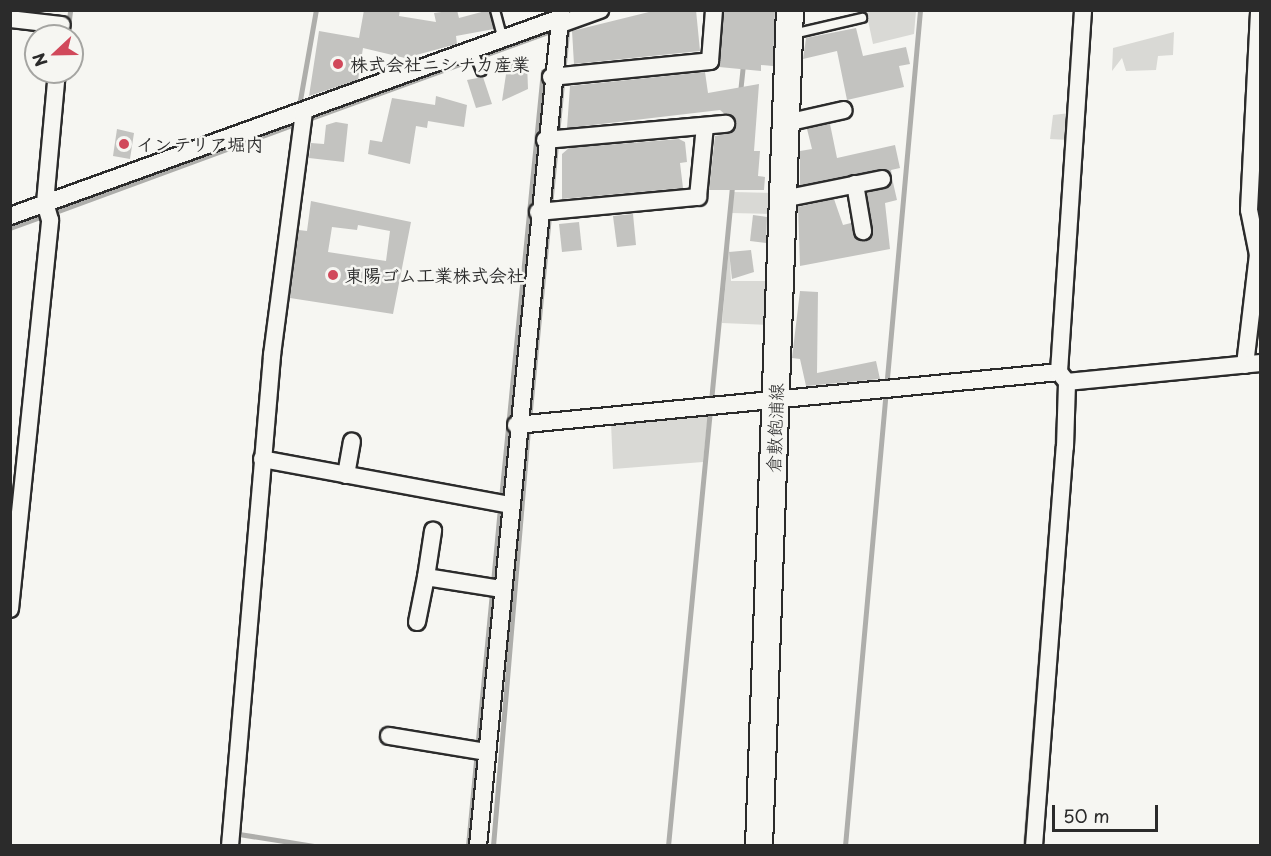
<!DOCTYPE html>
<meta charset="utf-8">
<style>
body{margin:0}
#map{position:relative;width:1271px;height:856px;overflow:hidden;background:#f6f6f2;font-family:"Playpen Sans","Klee One",sans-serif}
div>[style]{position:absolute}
.green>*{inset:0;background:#d9d9d5}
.stream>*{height:4.5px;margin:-2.25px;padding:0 2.25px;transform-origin:2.25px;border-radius:2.25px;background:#aeaeab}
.building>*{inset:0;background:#c3c3c0}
.roads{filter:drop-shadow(2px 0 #2b2b2b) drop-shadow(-2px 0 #2b2b2b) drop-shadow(0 2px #2b2b2b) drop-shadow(0 -2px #2b2b2b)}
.lane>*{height:8px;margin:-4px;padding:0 4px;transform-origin:4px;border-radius:4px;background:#f6f6f2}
.street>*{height:16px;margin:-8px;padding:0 8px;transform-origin:8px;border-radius:8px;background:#f6f6f2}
.primary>*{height:26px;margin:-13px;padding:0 13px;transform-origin:13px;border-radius:13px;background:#f6f6f2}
.dots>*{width:16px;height:16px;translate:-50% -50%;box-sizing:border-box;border:3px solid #f6f6f2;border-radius:50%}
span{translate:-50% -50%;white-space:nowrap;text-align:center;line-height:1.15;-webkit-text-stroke:5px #f6f6f2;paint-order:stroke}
.poi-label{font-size:18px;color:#2b2b2b;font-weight:700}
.left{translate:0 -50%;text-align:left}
.street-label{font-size:18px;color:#2b2b2b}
.frame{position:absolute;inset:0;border:12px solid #2b2b2b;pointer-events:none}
.north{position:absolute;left:24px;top:24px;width:60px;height:60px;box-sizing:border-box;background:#f6f6f2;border:2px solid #a5a5a2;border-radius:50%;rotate:248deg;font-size:16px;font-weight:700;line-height:24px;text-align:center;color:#2b2b2b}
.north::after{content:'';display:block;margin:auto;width:21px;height:27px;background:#d1495b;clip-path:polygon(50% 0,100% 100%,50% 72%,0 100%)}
.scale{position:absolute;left:1052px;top:805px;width:106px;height:27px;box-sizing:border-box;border:3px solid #2b2b2b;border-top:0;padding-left:8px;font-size:18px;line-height:21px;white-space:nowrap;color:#2b2b2b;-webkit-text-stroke:4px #f6f6f2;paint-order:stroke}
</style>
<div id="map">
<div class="green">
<i style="clip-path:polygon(866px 11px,916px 11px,914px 34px,873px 44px)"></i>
<i style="clip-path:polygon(1174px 32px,1173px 55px,1158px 56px,1156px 70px,1126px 71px,1122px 58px,1112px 71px,1113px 48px)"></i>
<i style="clip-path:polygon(1070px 113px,1069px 140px,1050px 139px,1053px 115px)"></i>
<i style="clip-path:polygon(733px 192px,777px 193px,776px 214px,731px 213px)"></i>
<i style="clip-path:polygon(729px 245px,731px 281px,774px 281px,772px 325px,722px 323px)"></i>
<i style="clip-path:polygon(708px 414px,703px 462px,613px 469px,611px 423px)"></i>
</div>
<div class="stream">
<i style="left:67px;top:36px;width:26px;rotate:-83deg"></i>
<i style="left:740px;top:93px;width:27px;rotate:-84deg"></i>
<i style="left:299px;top:106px;width:97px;rotate:-80deg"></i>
<i style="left:306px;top:120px;width:258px;rotate:-20deg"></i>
<i style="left:53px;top:213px;width:261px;rotate:-20.2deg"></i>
<i style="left:10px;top:228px;width:37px;rotate:-20deg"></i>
<i style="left:711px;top:401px;width:217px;rotate:-84.4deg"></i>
<i style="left:529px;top:420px;width:391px;rotate:-84.4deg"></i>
<i style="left:1055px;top:478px;width:49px;rotate:-87.7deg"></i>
<i style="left:501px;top:499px;width:429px;rotate:-84.4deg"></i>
<i style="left:493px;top:583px;width:75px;rotate:-84.7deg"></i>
<i style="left:239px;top:834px;width:77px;rotate:9deg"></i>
<i style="left:468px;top:846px;width:256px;rotate:-84.6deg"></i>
<i style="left:493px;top:846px;width:419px;rotate:-85.2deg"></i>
<i style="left:668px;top:846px;width:439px;rotate:-84.5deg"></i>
<i style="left:845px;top:846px;width:839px;rotate:-84.87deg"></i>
<i style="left:1025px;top:846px;width:328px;rotate:-85.5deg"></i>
</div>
<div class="building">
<i style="clip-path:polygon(364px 10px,400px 10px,399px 16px,436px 22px,434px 13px,457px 10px,459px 18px,489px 10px,494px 29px,456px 36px,457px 44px,405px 58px,363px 48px,358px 80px,309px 96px,319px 31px,359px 38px)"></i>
<i style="clip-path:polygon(657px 10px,696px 10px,700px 51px,574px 64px,572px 31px)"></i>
<i style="clip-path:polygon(724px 10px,775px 10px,773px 66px,761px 65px,761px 71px,719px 67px)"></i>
<i style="clip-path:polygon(856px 28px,863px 56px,906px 47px,910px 64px,899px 66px,904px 87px,847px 100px,837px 51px,803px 59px,806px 38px)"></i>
<i style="clip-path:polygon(508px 61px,527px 62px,528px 89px,502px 101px)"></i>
<i style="clip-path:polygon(705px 72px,708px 93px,759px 84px,754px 151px,760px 151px,758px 176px,765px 177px,764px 190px,709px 190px,715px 136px,732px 133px,736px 124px,720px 110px,567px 128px,570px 86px)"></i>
<i style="clip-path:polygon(483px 77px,492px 104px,476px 108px,467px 80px)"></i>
<i style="clip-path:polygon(436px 96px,467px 105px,464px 127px,428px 121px,427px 128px,416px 126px,410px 164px,368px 154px,370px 140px,382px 142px,392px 98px,435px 105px)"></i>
<i style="clip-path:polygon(336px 122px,348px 124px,344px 162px,309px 158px,311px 143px,324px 144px,326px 125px)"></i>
<i style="clip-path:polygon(830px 124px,837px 158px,895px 145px,900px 168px,891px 170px,892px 176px,880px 169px,800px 185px,800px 151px,812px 149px,807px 129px)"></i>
<i style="clip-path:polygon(117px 129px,134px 133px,130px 159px,113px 156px)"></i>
<i style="clip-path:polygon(679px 139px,685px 142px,687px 162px,680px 163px,683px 188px,562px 199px,562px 154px,569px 148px)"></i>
<i style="clip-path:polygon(892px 178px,897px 200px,885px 203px,890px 249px,800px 266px,798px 207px,834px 199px,843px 225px,851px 223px,855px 237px,865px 241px,873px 230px,867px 193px,888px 187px)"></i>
<i style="clip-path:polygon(evenodd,311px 201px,411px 222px,393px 314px,290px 298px,299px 230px,307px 231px,311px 201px,358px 225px,390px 231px,386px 261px,328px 252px,332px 227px,357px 230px,358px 225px)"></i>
<i style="clip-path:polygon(633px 214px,636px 245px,617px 247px,613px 216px)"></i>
<i style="clip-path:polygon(753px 215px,767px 217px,766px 243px,750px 241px)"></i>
<i style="clip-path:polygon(579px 222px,582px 250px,562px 252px,559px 224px)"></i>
<i style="clip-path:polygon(751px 250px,754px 272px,732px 279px,729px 252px)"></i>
<i style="clip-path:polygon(800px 291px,818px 292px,817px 373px,876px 361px,880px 379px,806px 386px,800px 359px,792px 358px)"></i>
</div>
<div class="roads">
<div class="lane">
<i style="left:495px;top:10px;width:31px;rotate:75deg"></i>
<i style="left:793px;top:34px;width:71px;rotate:-13.1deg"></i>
<i style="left:473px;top:51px;width:22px;rotate:68deg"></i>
</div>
<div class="street">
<i style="left:10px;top:19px;width:52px;rotate:6.6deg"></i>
<i style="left:558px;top:25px;width:45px;rotate:-19.7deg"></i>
<i style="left:551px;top:77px;width:160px;rotate:-5.7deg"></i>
<i style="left:710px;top:61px;width:51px;rotate:-85.5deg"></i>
<i style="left:786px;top:123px;width:59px;rotate:-12.6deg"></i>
<i style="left:545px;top:140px;width:182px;rotate:-5.1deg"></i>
<i style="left:855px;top:184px;width:48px;rotate:80.3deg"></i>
<i style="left:783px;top:199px;width:101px;rotate:-11.4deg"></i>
<i style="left:538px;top:212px;width:161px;rotate:-5.4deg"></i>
<i style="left:698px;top:197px;width:71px;rotate:-84.4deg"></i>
<i style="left:10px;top:216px;width:585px;rotate:-19.8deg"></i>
<i style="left:1245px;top:365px;width:111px;rotate:-83.3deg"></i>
<i style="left:1258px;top:255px;width:46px;rotate:-101.3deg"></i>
<i style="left:1249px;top:210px;width:200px;rotate:-87.1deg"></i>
<i style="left:1067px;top:382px;width:194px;rotate:-5.6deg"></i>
<i style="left:516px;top:425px;width:546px;rotate:-5.57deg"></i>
<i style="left:262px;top:459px;width:251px;rotate:10.5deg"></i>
<i style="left:346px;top:475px;width:34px;rotate:-80deg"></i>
<i style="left:426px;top:577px;width:47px;rotate:-81.3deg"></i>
<i style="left:10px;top:609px;width:391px;rotate:-84.1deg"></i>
<i style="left:50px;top:220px;width:18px;rotate:-106deg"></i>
<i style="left:45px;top:203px;width:132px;rotate:-84.8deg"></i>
<i style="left:417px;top:622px;width:46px;rotate:-78.7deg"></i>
<i style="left:426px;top:577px;width:77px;rotate:9deg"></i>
<i style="left:389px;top:736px;width:99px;rotate:9.3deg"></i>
<i style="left:230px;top:846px;width:493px;rotate:-85.1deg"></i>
<i style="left:272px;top:355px;width:245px;rotate:-82.5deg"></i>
<i style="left:478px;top:846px;width:840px;rotate:-84.33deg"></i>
<i style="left:1034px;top:846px;width:400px;rotate:-85.6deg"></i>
<i style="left:1065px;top:447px;width:65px;rotate:-88.2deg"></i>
<i style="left:1067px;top:382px;width:13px;rotate:-129deg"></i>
<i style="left:1059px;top:372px;width:363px;rotate:-86.2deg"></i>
</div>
<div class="primary">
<i style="left:759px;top:846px;width:837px;rotate:-87.88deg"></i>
</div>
</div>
<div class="dots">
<i style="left:338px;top:64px;background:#d1495b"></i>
<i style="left:124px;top:144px;background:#d1495b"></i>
<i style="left:333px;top:275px;background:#d1495b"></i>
</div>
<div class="poi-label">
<span class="left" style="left:350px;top:64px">株式会社ニシナカ産業</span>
<span class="left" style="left:136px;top:144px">インテリア堀内</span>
<span class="left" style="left:345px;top:275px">東陽ゴム工業株式会社</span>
</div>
<div class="street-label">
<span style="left:775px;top:428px;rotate:-88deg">倉敷飽浦線</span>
</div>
<div class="frame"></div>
<div class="north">N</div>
<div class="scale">50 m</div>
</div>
